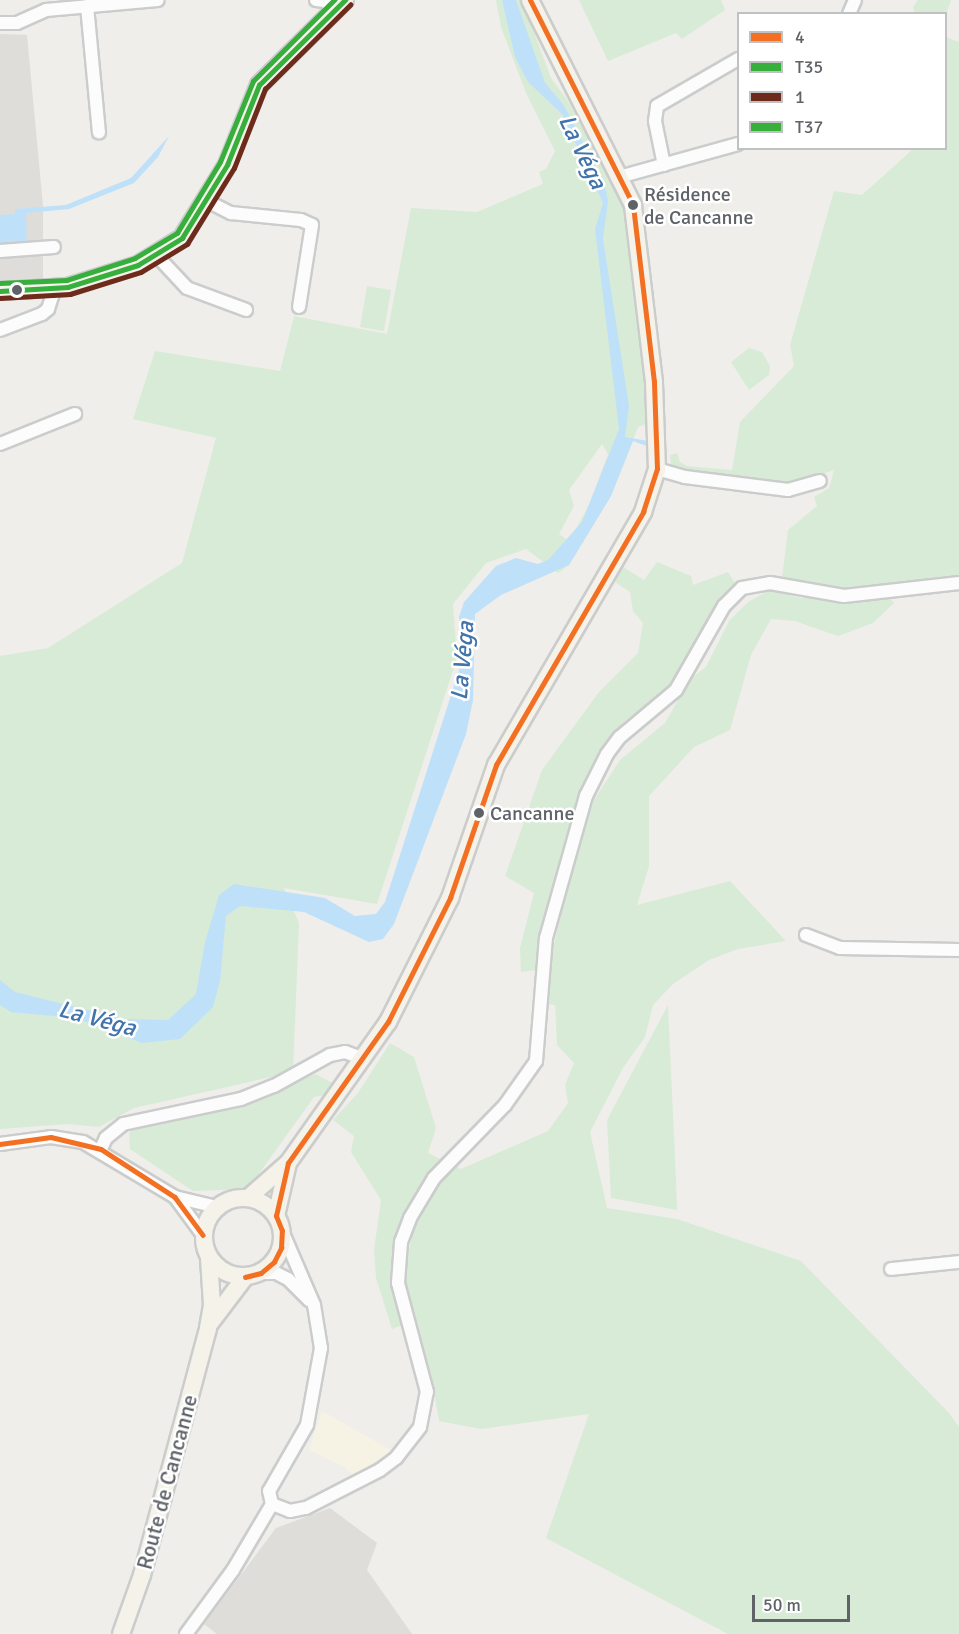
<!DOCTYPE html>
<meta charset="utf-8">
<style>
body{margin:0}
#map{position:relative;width:959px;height:1634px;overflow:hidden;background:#efeeea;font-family:Signika,sans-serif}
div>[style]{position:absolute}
.commercial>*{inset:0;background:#f7f3e4}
.industrial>*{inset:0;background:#dfddda}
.green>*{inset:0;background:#d8ebd6}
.water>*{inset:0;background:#bfe0f9}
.roads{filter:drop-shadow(2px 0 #cbcccc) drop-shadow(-2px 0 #cbcccc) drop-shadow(0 2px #cbcccc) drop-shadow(0 -2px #cbcccc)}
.minor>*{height:12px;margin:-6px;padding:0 6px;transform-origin:6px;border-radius:6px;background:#fdfcfc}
.major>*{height:16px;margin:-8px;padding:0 8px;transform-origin:8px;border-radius:8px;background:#f4f2e9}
.major>.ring{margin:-8px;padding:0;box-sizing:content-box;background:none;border:16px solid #f4f2e9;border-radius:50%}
.bus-1>*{height:4.5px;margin:-2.25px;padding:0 2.25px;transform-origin:2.25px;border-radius:2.25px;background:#f37023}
.bus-2>*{height:4.5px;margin:-2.25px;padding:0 2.25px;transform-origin:2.25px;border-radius:2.25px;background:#36af3d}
.bus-3>*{height:4.5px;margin:-2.25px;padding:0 2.25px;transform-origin:2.25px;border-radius:2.25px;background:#6e2a1b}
.bus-4>*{height:4.5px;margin:-2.25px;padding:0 2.25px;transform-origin:2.25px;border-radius:2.25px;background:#36af3d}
.dots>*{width:16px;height:16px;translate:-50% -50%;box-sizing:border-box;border:3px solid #fff;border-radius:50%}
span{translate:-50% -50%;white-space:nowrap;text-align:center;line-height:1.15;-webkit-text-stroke:5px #fff;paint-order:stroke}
.bus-label{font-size:20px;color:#5f6368}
.left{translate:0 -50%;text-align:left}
.street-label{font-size:22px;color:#5f6368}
.water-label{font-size:24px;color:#4174aa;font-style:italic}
.legend{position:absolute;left:737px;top:12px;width:210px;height:138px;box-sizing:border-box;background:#fff;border:2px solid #bfc1c3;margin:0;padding:8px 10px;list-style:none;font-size:18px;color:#5f6368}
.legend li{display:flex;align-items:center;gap:12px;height:30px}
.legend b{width:30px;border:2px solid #bfc1c3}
.scale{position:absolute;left:752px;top:1595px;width:98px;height:27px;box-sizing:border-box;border:3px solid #5f6368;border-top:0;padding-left:8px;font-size:18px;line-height:21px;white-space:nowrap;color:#5f6368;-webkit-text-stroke:4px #fff;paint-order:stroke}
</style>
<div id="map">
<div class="commercial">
<i style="clip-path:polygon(322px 1411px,392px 1451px,354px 1477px,345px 1467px,309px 1450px)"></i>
</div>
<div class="industrial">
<i style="clip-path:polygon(0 34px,27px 35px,43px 206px,43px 280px,0 282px)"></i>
<i style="clip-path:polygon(330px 1508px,377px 1543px,367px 1570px,412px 1634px,217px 1634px,204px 1624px,276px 1528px)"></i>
</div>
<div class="green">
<i style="clip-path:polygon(evenodd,496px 0,522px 0,551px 78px,568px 101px,628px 214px,649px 423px,638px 427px,611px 496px,569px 565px,558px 573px,526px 549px,486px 563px,453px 604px,457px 658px,377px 904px,284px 888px,299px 923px,293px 1072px,134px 1108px,99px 1127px,68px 1124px,0 1129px,0 656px,48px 648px,182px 563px,216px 438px,133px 419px,155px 351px,280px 371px,294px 316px,387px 334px,411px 208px,477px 212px,543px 184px,539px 172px,546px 169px,555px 151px,526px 93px,501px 27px,496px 0,602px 444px,608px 454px,589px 505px,569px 541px,559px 534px,574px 506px,569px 490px,602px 444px)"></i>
<i style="clip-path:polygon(579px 0,721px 0,725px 10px,682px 39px,676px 33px,608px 61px)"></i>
<i style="clip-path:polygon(918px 0,951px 0,946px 15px,915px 13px,913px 7px)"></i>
<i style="clip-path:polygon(946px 37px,959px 42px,959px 579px,825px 589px,782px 577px,788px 530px,817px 506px,814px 497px,829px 488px,834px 470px,793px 484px,689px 476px,671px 466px,670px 455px,677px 453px,680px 462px,687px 466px,732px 470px,740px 422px,794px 366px,790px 345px,834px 191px,862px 195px,913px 149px,946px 148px)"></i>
<i style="clip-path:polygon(367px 286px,391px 290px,384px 331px,360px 327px)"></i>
<i style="clip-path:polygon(749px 348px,762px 352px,770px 366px,769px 375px,749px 390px,731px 362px)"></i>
<i style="clip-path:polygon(657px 562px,691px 576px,693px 585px,728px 572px,735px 583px,717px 605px,666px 691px,625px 721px,600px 752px,573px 815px,536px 970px,521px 972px,520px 948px,534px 893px,505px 876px,542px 770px,599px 692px,638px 653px,643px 623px,633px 611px,630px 592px,615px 582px,623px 567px,644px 580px)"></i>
<i style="clip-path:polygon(770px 590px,800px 598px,890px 598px,894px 603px,873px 623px,838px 636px,795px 621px,771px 619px,751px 655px,730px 730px,694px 747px,649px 796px,649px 866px,637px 905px,730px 881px,786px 941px,738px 949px,709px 960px,673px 984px,653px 1005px,645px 1037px,623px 1068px,590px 1132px,607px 1208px,677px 1219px,801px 1261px,949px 1413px,959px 1427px,959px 1634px,728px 1634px,546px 1538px,589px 1414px,481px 1429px,439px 1421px,431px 1373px,411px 1318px,404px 1274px,414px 1226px,431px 1197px,419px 1192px,396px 1233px,391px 1269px,403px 1325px,392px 1329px,376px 1278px,374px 1250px,381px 1200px,351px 1152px,354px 1136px,333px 1120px,358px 1093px,390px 1043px,414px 1057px,436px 1128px,428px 1153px,461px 1169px,548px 1131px,568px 1103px,565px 1085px,574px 1063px,557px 1045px,555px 1005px,547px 1004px,548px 971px,576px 849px,594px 800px,620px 760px,665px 723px,689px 680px,706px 667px,729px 621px,748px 602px)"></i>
<i style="clip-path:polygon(668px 1005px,676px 1181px,677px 1210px,611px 1198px,607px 1120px)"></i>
<i style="clip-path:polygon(315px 1074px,333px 1083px,326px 1095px,314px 1097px,248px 1189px,193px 1191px,130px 1149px,129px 1133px,137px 1126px,245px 1102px)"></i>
</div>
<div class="water">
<i style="clip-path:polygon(502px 0,516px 0,545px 83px,563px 104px,604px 182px,608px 201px,603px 239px,629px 406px,625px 437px,648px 441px,647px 446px,633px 441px,611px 496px,569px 565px,501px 595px,475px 614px,473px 700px,466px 734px,394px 924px,383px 939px,369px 942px,304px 912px,240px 906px,226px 916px,220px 981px,213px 1007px,180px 1039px,142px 1043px,76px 1018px,11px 1012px,0 1005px,0 980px,15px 992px,124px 1019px,168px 1020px,196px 994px,205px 942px,219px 895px,234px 884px,325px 898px,355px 916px,376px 914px,385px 902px,460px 667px,463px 648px,459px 617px,464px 602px,496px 566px,516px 558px,538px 564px,548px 560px,582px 522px,619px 429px,595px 229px,603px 203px,563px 115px,528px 82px,515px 57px)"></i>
<i style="clip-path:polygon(169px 136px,158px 157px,134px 183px,69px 209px,26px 213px,27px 245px,0 246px,0 215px,15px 214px,15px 209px,66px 205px,131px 178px)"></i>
</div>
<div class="roads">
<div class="minor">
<i style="left:316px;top:0;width:9px;rotate:6deg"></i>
<i style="left:325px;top:1px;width:13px;rotate:42deg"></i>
<i style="left:87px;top:6px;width:127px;rotate:84.6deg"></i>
<i style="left:849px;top:14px;width:15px;rotate:-67deg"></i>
<i style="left:0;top:23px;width:17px"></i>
<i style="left:17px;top:23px;width:32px;rotate:-24deg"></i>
<i style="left:46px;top:10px;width:112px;rotate:-5.1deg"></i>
<i style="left:664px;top:165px;width:45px;rotate:-101.6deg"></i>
<i style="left:655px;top:121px;width:15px;rotate:-82deg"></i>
<i style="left:657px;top:106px;width:94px;rotate:-30.1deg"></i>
<i style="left:619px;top:177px;width:123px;rotate:-15.5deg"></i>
<i style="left:207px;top:201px;width:27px;rotate:27deg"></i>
<i style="left:231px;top:213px;width:70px;rotate:5.7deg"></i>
<i style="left:301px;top:220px;width:12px;rotate:24deg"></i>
<i style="left:312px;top:225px;width:83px;rotate:99deg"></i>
<i style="left:0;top:251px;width:54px;rotate:-4.2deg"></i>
<i style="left:158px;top:257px;width:42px;rotate:46.9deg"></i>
<i style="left:187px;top:288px;width:63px;rotate:20.4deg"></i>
<i style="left:0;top:330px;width:45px;rotate:-20.9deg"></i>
<i style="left:42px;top:314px;width:8px;rotate:-40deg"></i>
<i style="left:48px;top:309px;width:20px;rotate:-72deg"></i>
<i style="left:0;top:444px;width:81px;rotate:-21.8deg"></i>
<i style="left:657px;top:469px;width:29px;rotate:16deg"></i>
<i style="left:685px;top:477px;width:104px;rotate:7.2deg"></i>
<i style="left:788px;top:490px;width:33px;rotate:-16deg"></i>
<i style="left:806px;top:935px;width:36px;rotate:21deg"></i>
<i style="left:840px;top:948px;width:119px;rotate:1deg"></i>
<i style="left:0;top:1144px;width:51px;rotate:-7.8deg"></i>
<i style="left:51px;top:1137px;width:32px;rotate:9deg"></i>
<i style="left:83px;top:1142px;width:107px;rotate:30.9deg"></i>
<i style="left:175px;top:1197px;width:43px;rotate:13.4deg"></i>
<i style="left:101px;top:1149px;width:12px;rotate:-66deg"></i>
<i style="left:106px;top:1138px;width:22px;rotate:-39deg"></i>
<i style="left:123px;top:1124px;width:121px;rotate:-12deg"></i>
<i style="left:241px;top:1099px;width:35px;rotate:-22deg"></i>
<i style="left:274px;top:1086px;width:64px;rotate:-29deg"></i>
<i style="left:330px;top:1055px;width:15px;rotate:-11deg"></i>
<i style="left:345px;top:1052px;width:20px;rotate:20deg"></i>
<i style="left:175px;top:1197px;width:47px;rotate:53.6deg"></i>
<i style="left:282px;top:1231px;width:81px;rotate:66.6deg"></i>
<i style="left:314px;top:1305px;width:44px;rotate:80.8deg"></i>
<i style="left:321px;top:1348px;width:78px;rotate:100.3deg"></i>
<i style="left:307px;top:1425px;width:76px;rotate:119.9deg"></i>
<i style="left:269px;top:1491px;width:13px;rotate:77deg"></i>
<i style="left:272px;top:1504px;width:19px;rotate:21deg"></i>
<i style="left:290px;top:1511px;width:16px;rotate:-11deg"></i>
<i style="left:306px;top:1508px;width:83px;rotate:-27.2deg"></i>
<i style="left:380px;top:1470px;width:20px;rotate:-37deg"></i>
<i style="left:396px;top:1458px;width:39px;rotate:-52deg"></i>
<i style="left:420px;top:1427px;width:36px;rotate:-79deg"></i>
<i style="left:427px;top:1392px;width:113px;rotate:-104.9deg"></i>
<i style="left:398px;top:1283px;width:41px;rotate:-85.8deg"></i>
<i style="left:401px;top:1242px;width:26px;rotate:-69deg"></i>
<i style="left:410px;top:1218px;width:47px;rotate:-59deg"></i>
<i style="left:434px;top:1178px;width:102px;rotate:-45.8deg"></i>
<i style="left:505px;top:1105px;width:54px;rotate:-54.8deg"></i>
<i style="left:536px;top:1061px;width:123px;rotate:-85.4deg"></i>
<i style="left:546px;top:938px;width:148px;rotate:-74.3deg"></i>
<i style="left:586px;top:796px;width:47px;rotate:-63.4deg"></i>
<i style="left:607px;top:754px;width:21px;rotate:-53deg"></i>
<i style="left:620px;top:737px;width:73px;rotate:-40deg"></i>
<i style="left:676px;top:690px;width:97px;rotate:-60.3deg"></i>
<i style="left:724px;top:606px;width:25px;rotate:-45deg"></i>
<i style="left:742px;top:588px;width:28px;rotate:-10deg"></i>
<i style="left:770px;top:583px;width:75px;rotate:10deg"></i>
<i style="left:844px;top:596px;width:116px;rotate:-6.4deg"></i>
<i style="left:891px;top:1269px;width:68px;rotate:-5.9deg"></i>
<i style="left:261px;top:1273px;width:15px"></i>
<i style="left:276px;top:1273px;width:13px;rotate:27deg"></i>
<i style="left:288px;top:1279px;width:30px;rotate:45deg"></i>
<i style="left:186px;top:1634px;width:79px;rotate:-53.7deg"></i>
<i style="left:233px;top:1570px;width:77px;rotate:-59.4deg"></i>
</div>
<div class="major">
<i style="left:0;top:291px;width:68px;rotate:-3.4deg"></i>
<i style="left:68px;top:287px;width:73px;rotate:-17.4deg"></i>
<i style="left:138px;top:265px;width:52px;rotate:-31.5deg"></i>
<i style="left:182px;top:238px;width:86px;rotate:-58.3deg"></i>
<i style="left:227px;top:165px;width:86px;rotate:-68.2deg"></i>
<i style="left:259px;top:85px;width:121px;rotate:-44.7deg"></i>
<i class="ring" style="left:204px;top:1198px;width:62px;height:62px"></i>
<i style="left:248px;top:1198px;width:53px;rotate:-41.2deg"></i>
<i style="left:288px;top:1163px;width:173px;rotate:-54.7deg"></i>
<i style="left:388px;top:1022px;width:139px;rotate:-63.4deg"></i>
<i style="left:450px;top:898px;width:141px;rotate:-70.9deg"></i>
<i style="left:496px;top:765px;width:293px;rotate:-59.8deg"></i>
<i style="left:643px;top:512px;width:45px;rotate:-72deg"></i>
<i style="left:657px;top:469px;width:87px;rotate:-92deg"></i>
<i style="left:654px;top:382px;width:178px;rotate:-96.8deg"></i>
<i style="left:633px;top:205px;width:229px;rotate:-116.7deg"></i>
<i style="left:276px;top:1216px;width:54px;rotate:-77.2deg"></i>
<i style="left:211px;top:1322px;width:56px;rotate:-52.9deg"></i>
<i style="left:121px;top:1634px;width:63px;rotate:-70.4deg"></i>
<i style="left:142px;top:1575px;width:256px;rotate:-75deg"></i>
<i style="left:208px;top:1328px;width:23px;rotate:-80deg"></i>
<i style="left:212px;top:1305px;width:47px;rotate:-93.7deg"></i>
</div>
</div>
<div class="bus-1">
<i style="left:0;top:1144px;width:51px;rotate:-7.8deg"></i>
<i style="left:51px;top:1137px;width:51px;rotate:13.5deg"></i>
<i style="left:101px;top:1149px;width:88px;rotate:33deg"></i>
<i style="left:175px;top:1197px;width:47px;rotate:53.6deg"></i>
<i style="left:276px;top:1216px;width:54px;rotate:-77.2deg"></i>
<i style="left:288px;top:1163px;width:173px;rotate:-54.7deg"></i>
<i style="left:388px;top:1022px;width:139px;rotate:-63.4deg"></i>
<i style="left:450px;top:898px;width:141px;rotate:-70.9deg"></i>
<i style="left:496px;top:765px;width:293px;rotate:-59.8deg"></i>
<i style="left:643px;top:512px;width:45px;rotate:-72deg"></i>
<i style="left:657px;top:469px;width:87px;rotate:-92deg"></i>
<i style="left:654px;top:382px;width:178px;rotate:-96.8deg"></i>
<i style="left:633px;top:205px;width:229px;rotate:-116.7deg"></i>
<i style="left:245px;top:1277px;width:16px;rotate:-14deg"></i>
<i style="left:261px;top:1273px;width:17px;rotate:-40deg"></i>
<i style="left:274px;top:1262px;width:16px;rotate:-63deg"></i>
<i style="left:281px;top:1248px;width:17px;rotate:-87deg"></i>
<i style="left:282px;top:1231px;width:16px;rotate:-112deg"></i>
</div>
<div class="bus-2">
<i style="left:0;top:291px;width:68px;rotate:-3.4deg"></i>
<i style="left:68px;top:287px;width:73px;rotate:-17.4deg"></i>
<i style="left:138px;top:265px;width:52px;rotate:-31.5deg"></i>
<i style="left:182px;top:238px;width:86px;rotate:-58.3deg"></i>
<i style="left:227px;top:165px;width:86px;rotate:-68.2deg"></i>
<i style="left:259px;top:85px;width:121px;rotate:-44.7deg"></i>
</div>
<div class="bus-3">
<i style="left:0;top:298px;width:70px;rotate:-3.3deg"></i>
<i style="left:70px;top:294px;width:74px;rotate:-17.2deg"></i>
<i style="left:141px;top:272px;width:54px;rotate:-31.3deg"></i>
<i style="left:187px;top:244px;width:89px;rotate:-58.3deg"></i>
<i style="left:234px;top:168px;width:85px;rotate:-68.6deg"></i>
<i style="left:265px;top:89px;width:120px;rotate:-44.7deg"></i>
</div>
<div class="bus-4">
<i style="left:0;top:283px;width:67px;rotate:-2.6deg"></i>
<i style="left:67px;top:280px;width:71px;rotate:-17.9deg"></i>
<i style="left:135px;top:258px;width:49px;rotate:-30.8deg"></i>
<i style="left:177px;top:233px;width:83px;rotate:-58.8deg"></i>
<i style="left:220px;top:162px;width:87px;rotate:-67.8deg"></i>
<i style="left:253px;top:81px;width:115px;rotate:-45deg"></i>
</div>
<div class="dots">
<i style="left:633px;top:205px;background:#5f6368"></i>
<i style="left:17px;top:290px;background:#5f6368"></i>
<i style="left:479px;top:813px;background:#5f6368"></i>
</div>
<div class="bus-label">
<span class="left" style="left:644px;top:206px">Résidence<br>de Cancanne</span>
<span class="left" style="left:490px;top:813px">Cancanne</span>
</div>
<div class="street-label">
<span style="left:167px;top:1482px;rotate:-75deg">Route de Cancanne</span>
</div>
<div class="water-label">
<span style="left:582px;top:152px;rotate:64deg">La Véga</span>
<span style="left:463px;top:661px;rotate:-85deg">La Véga</span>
<span style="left:97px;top:1019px;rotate:15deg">La Véga</span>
</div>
<ul class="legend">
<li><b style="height:8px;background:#f37023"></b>4</li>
<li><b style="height:8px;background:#36af3d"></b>T35</li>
<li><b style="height:8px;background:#6e2a1b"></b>1</li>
<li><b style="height:8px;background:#36af3d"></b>T37</li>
</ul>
<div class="scale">50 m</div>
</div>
